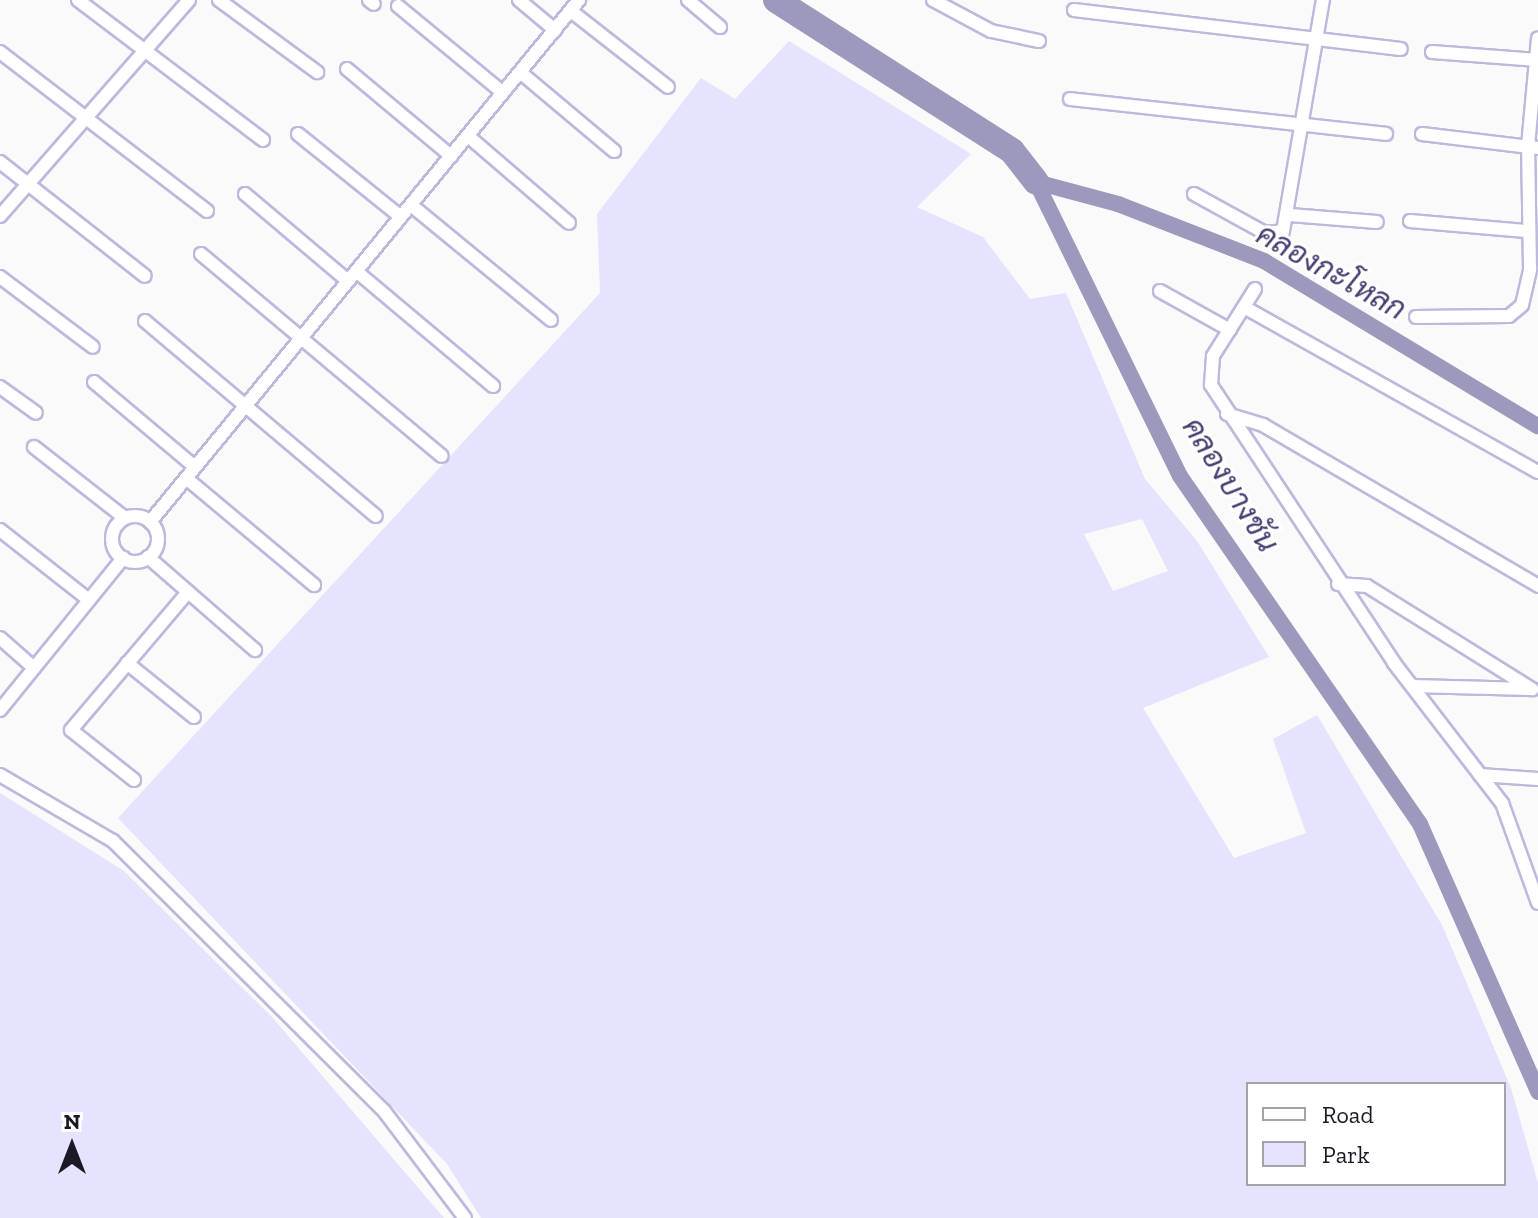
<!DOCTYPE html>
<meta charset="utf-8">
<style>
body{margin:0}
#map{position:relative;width:1538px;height:1218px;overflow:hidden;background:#fafafa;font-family:"Zilla Slab",Sarabun,serif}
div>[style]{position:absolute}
.green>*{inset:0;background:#e5e3fd}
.canal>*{height:16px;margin:-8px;padding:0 8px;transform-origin:8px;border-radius:8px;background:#9c99bd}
.river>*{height:26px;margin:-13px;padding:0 13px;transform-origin:13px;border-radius:13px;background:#9c99bd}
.roads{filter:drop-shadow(2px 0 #bcb9dc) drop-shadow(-2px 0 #bcb9dc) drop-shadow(0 2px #bcb9dc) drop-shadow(0 -2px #bcb9dc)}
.minor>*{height:12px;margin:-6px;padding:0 6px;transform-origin:6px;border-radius:6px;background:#fff}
.minor>.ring{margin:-6px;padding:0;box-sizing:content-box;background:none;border:12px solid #fff;border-radius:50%}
span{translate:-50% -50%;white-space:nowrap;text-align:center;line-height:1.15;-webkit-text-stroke:6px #fff;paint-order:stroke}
.water-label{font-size:30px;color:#453e70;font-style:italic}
.legend{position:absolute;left:1246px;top:1082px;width:260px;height:104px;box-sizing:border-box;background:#fff;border:2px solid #a3a3a8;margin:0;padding:10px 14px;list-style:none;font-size:24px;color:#1a1925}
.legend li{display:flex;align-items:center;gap:16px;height:40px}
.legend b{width:40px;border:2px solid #a3a3a8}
.north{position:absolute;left:32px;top:1106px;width:80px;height:80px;-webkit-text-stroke:6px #fff;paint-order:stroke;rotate:0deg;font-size:22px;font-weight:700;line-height:32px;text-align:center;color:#1a1925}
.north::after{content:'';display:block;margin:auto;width:28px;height:36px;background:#1a1925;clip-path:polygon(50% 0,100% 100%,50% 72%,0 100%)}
</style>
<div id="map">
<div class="green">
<i style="clip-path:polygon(evenodd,789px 41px,971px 154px,917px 207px,983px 237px,1030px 299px,1066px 293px,1145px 479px,1197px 541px,1269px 657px,1143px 708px,1234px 858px,1306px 833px,1273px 739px,1317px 715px,1442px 925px,1511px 1088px,1538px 1183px,1538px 1218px,481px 1218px,447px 1164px,118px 818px,600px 293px,597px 214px,701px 78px,735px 99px,789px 41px,1142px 519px,1168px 571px,1113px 591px,1084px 534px,1142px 519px,789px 41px,1248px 1084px,1504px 1084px,1504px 1184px,1248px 1184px,1248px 1084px)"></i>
<i style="clip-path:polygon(0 793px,124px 871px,272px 1017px,444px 1218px,0 1218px)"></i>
</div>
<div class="canal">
<i style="left:1036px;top:182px;width:327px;rotate:63.9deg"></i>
<i style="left:1180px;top:476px;width:423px;rotate:55.4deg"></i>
<i style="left:1420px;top:824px;width:293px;rotate:66.2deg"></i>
<i style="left:1036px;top:182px;width:85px;rotate:15deg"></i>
<i style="left:1118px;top:204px;width:157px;rotate:21.3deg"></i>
<i style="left:1264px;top:261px;width:320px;rotate:31.1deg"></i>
</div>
<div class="river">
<i style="left:776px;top:0;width:280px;rotate:32.6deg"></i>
<i style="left:1012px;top:151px;width:39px;rotate:52deg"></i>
</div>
<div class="roads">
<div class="minor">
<i style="left:78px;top:0;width:232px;rotate:37.1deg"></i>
<i style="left:219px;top:0;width:122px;rotate:36.3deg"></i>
<i style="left:369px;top:0;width:6px;rotate:39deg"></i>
<i style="left:519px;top:0;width:47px;rotate:39.8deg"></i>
<i style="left:688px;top:0;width:42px;rotate:40.2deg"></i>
<i style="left:933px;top:0;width:66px;rotate:28.1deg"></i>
<i style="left:991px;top:31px;width:49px;rotate:11.8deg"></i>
<i style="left:398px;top:6px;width:136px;rotate:39.6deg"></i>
<i style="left:1074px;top:10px;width:329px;rotate:6.8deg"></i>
<i style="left:571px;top:11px;width:123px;rotate:38.1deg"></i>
<i style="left:0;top:52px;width:261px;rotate:37.5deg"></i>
<i style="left:1432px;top:52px;width:106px;rotate:4.3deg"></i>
<i style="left:347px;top:69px;width:136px;rotate:39.9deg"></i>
<i style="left:520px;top:72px;width:123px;rotate:40deg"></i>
<i style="left:1070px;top:99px;width:318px;rotate:6.3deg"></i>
<i style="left:298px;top:134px;width:132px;rotate:38.9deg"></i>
<i style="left:1422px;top:134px;width:117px;rotate:6.9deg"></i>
<i style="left:468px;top:136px;width:133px;rotate:40.7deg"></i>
<i style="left:0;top:162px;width:184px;rotate:38.2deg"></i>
<i style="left:245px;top:194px;width:135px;rotate:40.2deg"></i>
<i style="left:1194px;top:194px;width:81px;rotate:28.8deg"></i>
<i style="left:1265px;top:233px;width:18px;rotate:-6deg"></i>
<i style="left:1283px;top:231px;width:234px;rotate:-80.2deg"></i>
<i style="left:411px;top:205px;width:181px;rotate:39.4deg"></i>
<i style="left:1290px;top:215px;width:87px;rotate:4.6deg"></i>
<i style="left:0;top:216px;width:287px;rotate:-48.8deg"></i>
<i style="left:1410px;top:221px;width:116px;rotate:4.9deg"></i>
<i style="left:201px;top:254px;width:314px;rotate:40deg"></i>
<i style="left:356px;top:271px;width:179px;rotate:40deg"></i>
<i style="left:0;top:277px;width:116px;rotate:37deg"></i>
<i style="left:1255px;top:289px;width:79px;rotate:122.1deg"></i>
<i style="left:1213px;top:356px;width:29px;rotate:94deg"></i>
<i style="left:1211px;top:385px;width:333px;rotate:56.6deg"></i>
<i style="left:1394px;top:663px;width:177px;rotate:52.4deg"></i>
<i style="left:1502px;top:803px;width:106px;rotate:70.2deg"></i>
<i style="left:1160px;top:291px;width:80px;rotate:29.1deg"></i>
<i style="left:1244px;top:307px;width:337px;rotate:29.3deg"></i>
<i style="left:1416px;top:317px;width:93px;rotate:-0.6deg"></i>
<i style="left:1509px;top:316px;width:17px;rotate:-40deg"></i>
<i style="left:1522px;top:305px;width:37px;rotate:-77deg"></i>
<i style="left:1530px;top:269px;width:123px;rotate:-90.9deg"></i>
<i style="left:1528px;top:146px;width:108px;rotate:-84.7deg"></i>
<i style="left:145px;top:321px;width:302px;rotate:40.2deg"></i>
<i style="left:94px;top:382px;width:132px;rotate:40.1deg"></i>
<i style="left:0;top:387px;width:44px;rotate:35.8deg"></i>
<i style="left:1227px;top:414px;width:38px;rotate:17deg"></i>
<i style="left:1263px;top:425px;width:319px;rotate:30.3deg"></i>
<i style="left:34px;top:447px;width:115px;rotate:38deg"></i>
<i style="left:186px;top:478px;width:167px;rotate:39.9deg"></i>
<i class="ring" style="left:112px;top:516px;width:34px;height:34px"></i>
<i style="left:150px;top:522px;width:676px;rotate:-50.59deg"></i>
<i style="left:0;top:530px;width:113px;rotate:38.2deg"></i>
<i style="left:148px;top:557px;width:142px;rotate:41deg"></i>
<i style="left:1338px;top:584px;width:29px;rotate:4deg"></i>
<i style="left:1367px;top:586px;width:195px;rotate:32deg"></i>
<i style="left:0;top:638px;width:45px;rotate:41.4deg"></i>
<i style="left:127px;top:663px;width:86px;rotate:38.9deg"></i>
<i style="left:1412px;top:686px;width:119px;rotate:1.4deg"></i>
<i style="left:0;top:710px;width:196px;rotate:-51deg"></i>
<i style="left:0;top:775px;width:131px;rotate:30.3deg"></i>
<i style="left:113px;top:841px;width:383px;rotate:44.9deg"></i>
<i style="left:384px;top:1111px;width:134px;rotate:52.9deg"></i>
<i style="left:1480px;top:775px;width:58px;rotate:3.9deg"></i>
<i style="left:134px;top:780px;width:80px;rotate:-141.6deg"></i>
<i style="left:71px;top:730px;width:181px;rotate:-49.7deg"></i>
</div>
</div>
<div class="water-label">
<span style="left:1331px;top:272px;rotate:29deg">คลองกะโหลก</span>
<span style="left:1230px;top:485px;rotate:58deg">คลองบางชัน</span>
</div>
<ul class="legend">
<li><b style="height:10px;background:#fff"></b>Road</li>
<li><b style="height:22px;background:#e5e3fd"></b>Park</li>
</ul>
<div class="north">N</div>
</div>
